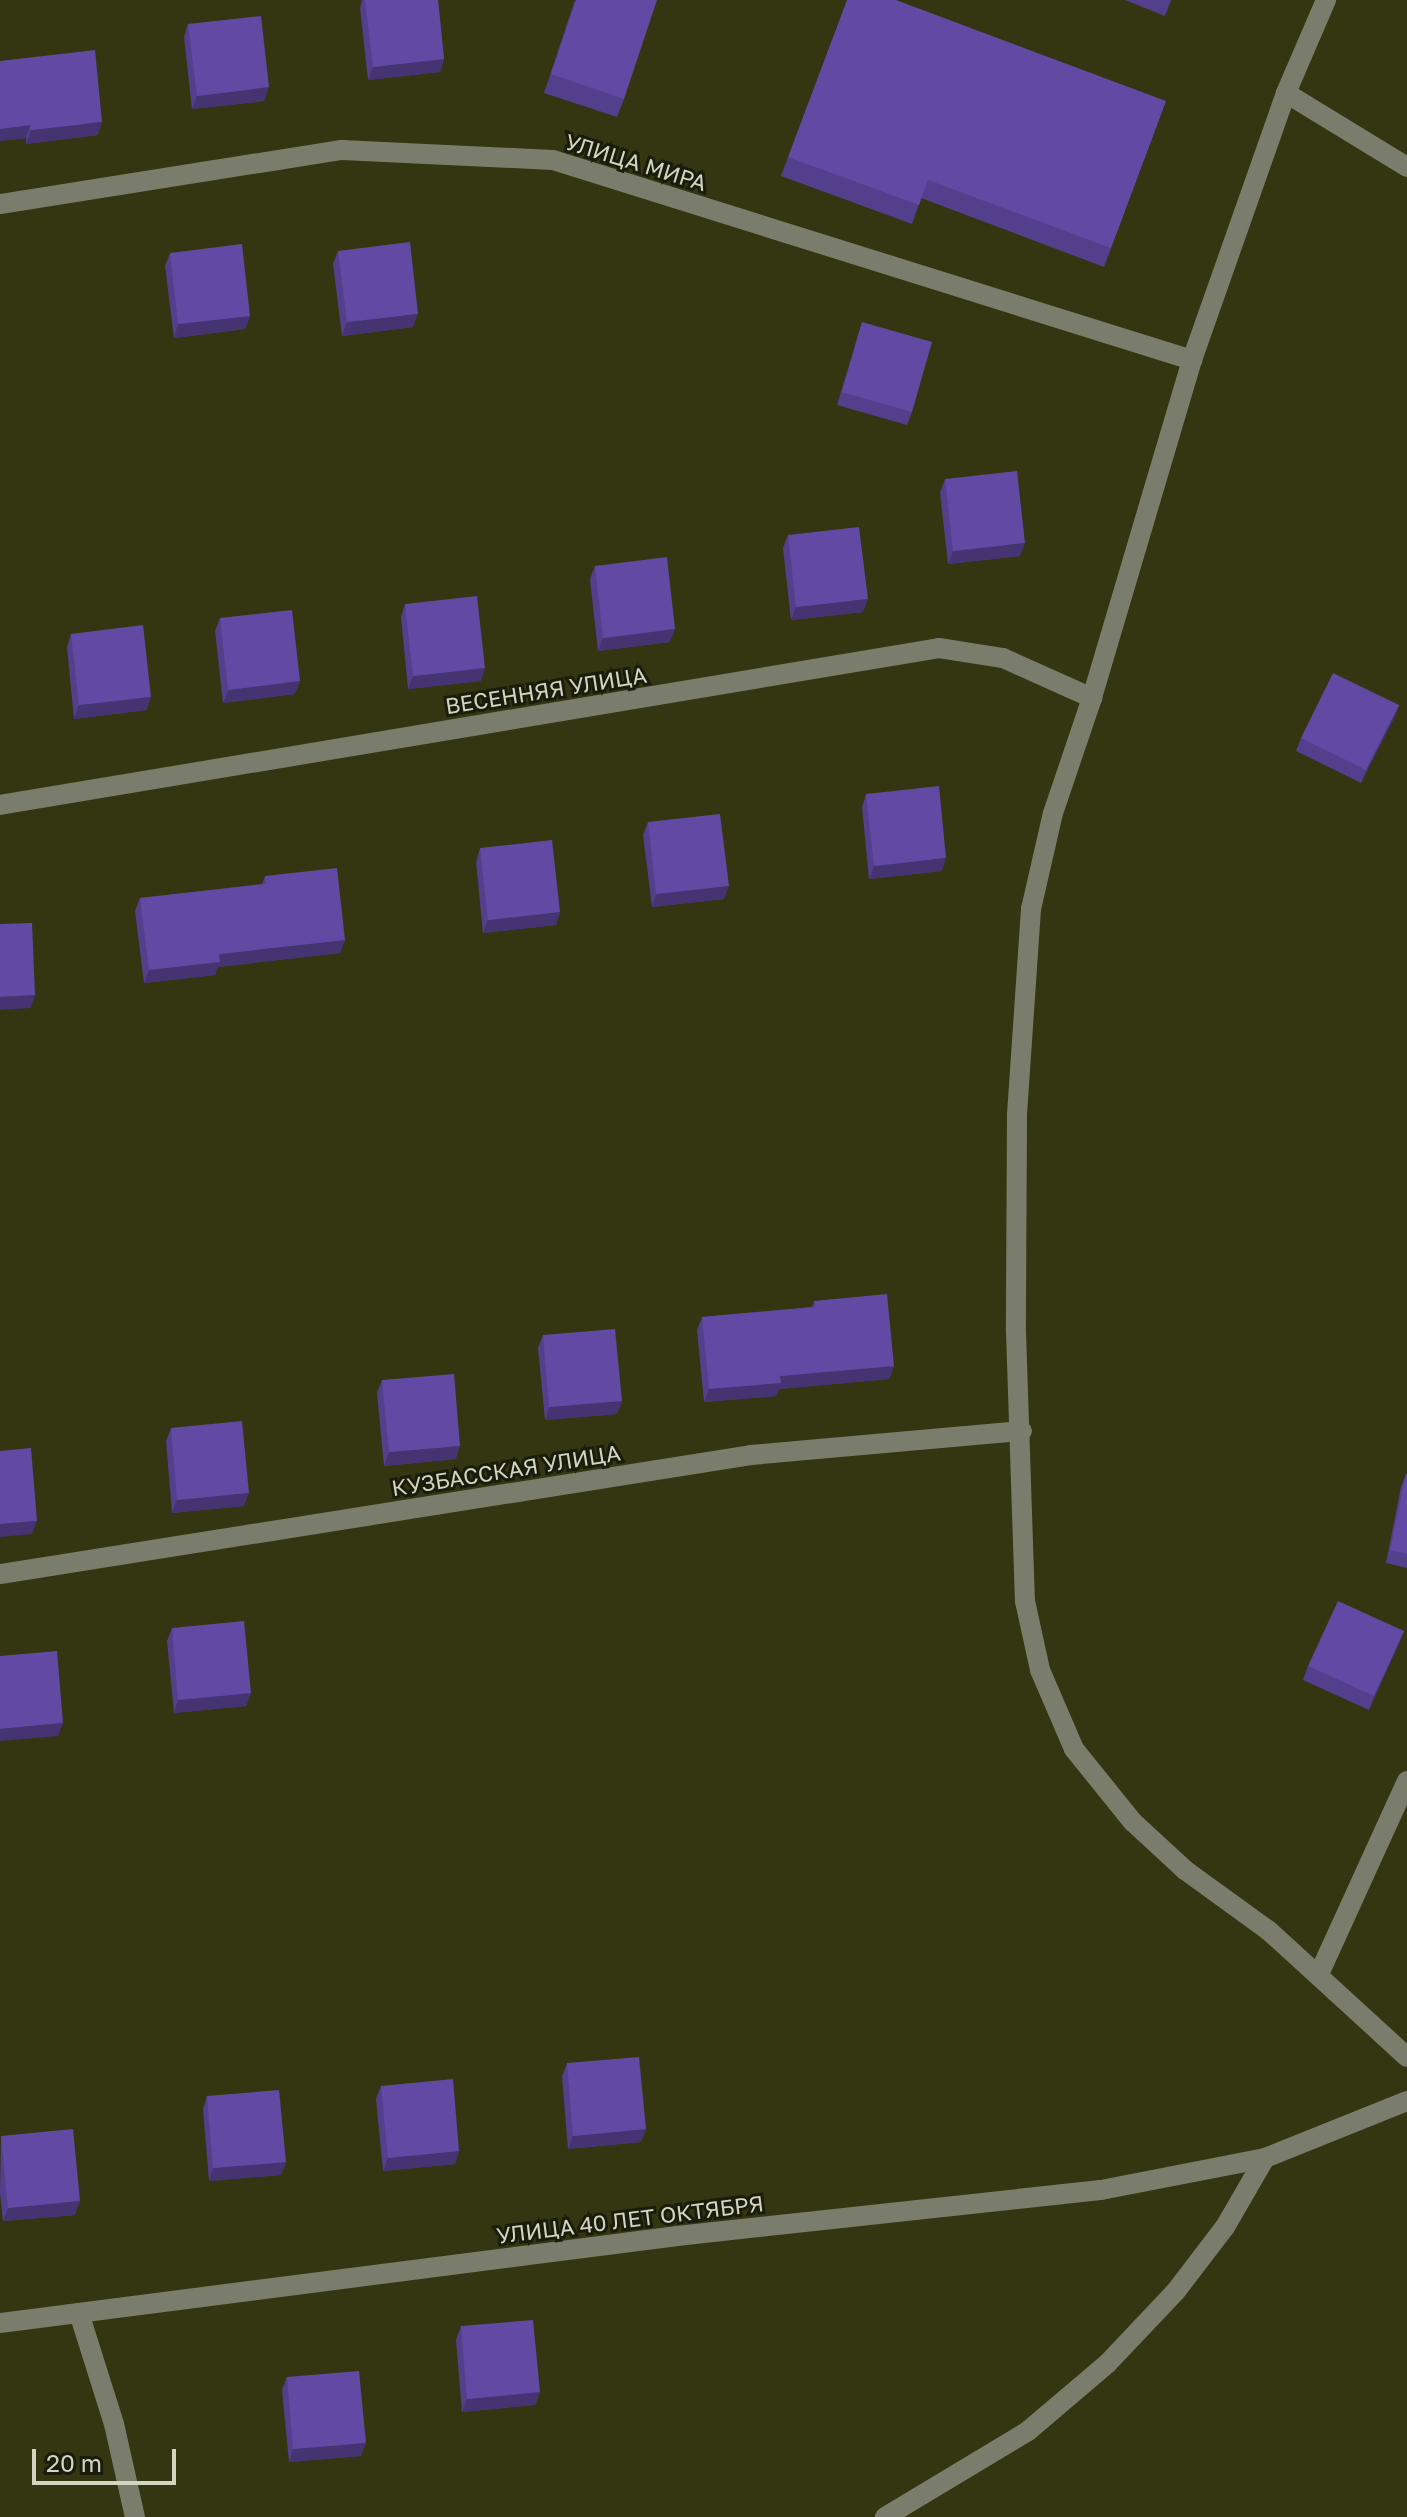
<!DOCTYPE html>
<meta charset="utf-8">
<style>
body{margin:0}
#map{position:relative;width:1407px;height:2517px;overflow:hidden;background:#333610;font-family:"Golos Text",sans-serif}
div>[style]{position:absolute}
.minor>*{height:20px;margin:-10px;padding:0 10px;transform-origin:10px;border-radius:10px;background:#7a7d6b}
.wall>*{inset:0;background:#543f8c}
.shaded-wall>*{inset:0;background:#453372}
.building>*{inset:0;background:#6249a3}
span{translate:-50% -50%;white-space:nowrap;text-align:center;line-height:1.15;-webkit-text-stroke:6px #1b1d0c;paint-order:stroke}
.street-label{font-size:22px;color:#d2d5c0}
.scale{position:absolute;left:32px;top:2449px;width:144px;height:36px;box-sizing:border-box;border:4px solid #d2d5c0;border-top:0;padding-left:10px;font-size:24px;line-height:28px;white-space:nowrap;color:#d2d5c0;-webkit-text-stroke:6px #1b1d0c;paint-order:stroke}
</style>
<div id="map">
<div class="minor">
<i style="left:1326px;top:0;width:101px;rotate:113.3deg"></i>
<i style="left:1286px;top:93px;width:283px;rotate:109.4deg"></i>
<i style="left:1192px;top:360px;width:352px;rotate:106.5deg"></i>
<i style="left:1092px;top:698px;width:121px;rotate:108.7deg"></i>
<i style="left:1053px;top:813px;width:98px;rotate:102.9deg"></i>
<i style="left:1031px;top:909px;width:205px;rotate:93.9deg"></i>
<i style="left:1017px;top:1114px;width:218px;rotate:90.3deg"></i>
<i style="left:1016px;top:1332px;width:269px;rotate:88.1deg"></i>
<i style="left:1025px;top:1601px;width:71px;rotate:77.7deg"></i>
<i style="left:1040px;top:1670px;width:86px;rotate:66.7deg"></i>
<i style="left:1074px;top:1749px;width:94px;rotate:51.1deg"></i>
<i style="left:1133px;top:1822px;width:71px;rotate:42.7deg"></i>
<i style="left:1185px;top:1870px;width:102px;rotate:35.9deg"></i>
<i style="left:1268px;top:1930px;width:188px;rotate:42.4deg"></i>
<i style="left:1286px;top:93px;width:142px;rotate:31.4deg"></i>
<i style="left:0;top:204px;width:346px;rotate:-9deg"></i>
<i style="left:342px;top:150px;width:211px;rotate:2.7deg"></i>
<i style="left:553px;top:160px;width:670px;rotate:17.38deg"></i>
<i style="left:0;top:805px;width:952px;rotate:-9.49deg"></i>
<i style="left:939px;top:648px;width:65px;rotate:8.9deg"></i>
<i style="left:1003px;top:658px;width:98px;rotate:24.2deg"></i>
<i style="left:0;top:1574px;width:760px;rotate:-9deg"></i>
<i style="left:751px;top:1455px;width:272px;rotate:-5.1deg"></i>
<i style="left:1319px;top:1974px;width:212px;rotate:-65.5deg"></i>
<i style="left:79px;top:2313px;width:116px;rotate:72.5deg"></i>
<i style="left:114px;top:2424px;width:95px;rotate:77.3deg"></i>
<i style="left:0;top:2323px;width:683px;rotate:-7.32deg"></i>
<i style="left:677px;top:2236px;width:426px;rotate:-6.2deg"></i>
<i style="left:1101px;top:2190px;width:167px;rotate:-11deg"></i>
<i style="left:1265px;top:2158px;width:153px;rotate:-21.9deg"></i>
<i style="left:885px;top:2517px;width:167px;rotate:-31deg"></i>
<i style="left:1028px;top:2431px;width:104px;rotate:-40.3deg"></i>
<i style="left:1107px;top:2364px;width:100px;rotate:-46.6deg"></i>
<i style="left:1176px;top:2291px;width:81px;rotate:-52.6deg"></i>
<i style="left:1225px;top:2227px;width:80px;rotate:-59.9deg"></i>
</div>
<div class="wall">
<i style="clip-path:polygon(362px 0,438px 0,444px 59px,440px 72px,368px 80px,360px 8px)"></i>
<i style="clip-path:polygon(575px 0,624px 99px,617px 117px,544px 93px)"></i>
<i style="clip-path:polygon(1125px 0,1171px 0,1165px 16px)"></i>
<i style="clip-path:polygon(188px 24px,264px 101px,192px 109px,184px 37px)"></i>
<i style="clip-path:polygon(0 61px,98px 135px,26px 144px,26px 138px,0 141px)"></i>
<i style="clip-path:polygon(1166px 101px,1104px 267px,921px 198px,912px 224px,781px 176px,788px 157px)"></i>
<i style="clip-path:polygon(338px 251px,413px 327px,342px 336px,333px 264px)"></i>
<i style="clip-path:polygon(170px 253px,250px 316px,245px 329px,174px 338px,165px 266px)"></i>
<i style="clip-path:polygon(862px 322px,912px 412px,907px 425px,837px 405px)"></i>
<i style="clip-path:polygon(945px 479px,1020px 556px,948px 564px,940px 493px)"></i>
<i style="clip-path:polygon(788px 535px,863px 612px,791px 620px,783px 548px)"></i>
<i style="clip-path:polygon(595px 566px,670px 642px,598px 651px,590px 579px)"></i>
<i style="clip-path:polygon(405px 604px,481px 681px,408px 689px,401px 617px)"></i>
<i style="clip-path:polygon(220px 618px,295px 694px,223px 703px,215px 631px)"></i>
<i style="clip-path:polygon(71px 634px,147px 710px,74px 719px,67px 647px)"></i>
<i style="clip-path:polygon(1399px 705px,1394px 718px,1361px 783px,1296px 751px,1301px 738px)"></i>
<i style="clip-path:polygon(866px 794px,942px 871px,869px 879px,862px 807px)"></i>
<i style="clip-path:polygon(648px 822px,724px 899px,652px 907px,643px 835px)"></i>
<i style="clip-path:polygon(480px 848px,560px 912px,556px 925px,483px 933px,476px 862px)"></i>
<i style="clip-path:polygon(265px 876px,345px 940px,340px 953px,218px 967px,215px 975px,144px 983px,135px 911px,140px 898px,262px 884px)"></i>
<i style="clip-path:polygon(814px 1301px,894px 1366px,889px 1379px,779px 1389px,776px 1396px,704px 1402px,697px 1330px,702px 1317px,812px 1307px)"></i>
<i style="clip-path:polygon(543px 1335px,622px 1401px,617px 1414px,545px 1420px,538px 1348px)"></i>
<i style="clip-path:polygon(382px 1380px,456px 1459px,384px 1466px,377px 1393px)"></i>
<i style="clip-path:polygon(171px 1428px,244px 1506px,172px 1513px,166px 1441px)"></i>
<i style="clip-path:polygon(1406px 1474px,1407px 1474px,1407px 1568px,1386px 1563px,1401px 1487px)"></i>
<i style="clip-path:polygon(172px 1628px,251px 1693px,246px 1706px,174px 1713px,167px 1641px)"></i>
<i style="clip-path:polygon(1404px 1631px,1369px 1710px,1303px 1680px,1308px 1666px)"></i>
<i style="clip-path:polygon(567px 2063px,646px 2129px,641px 2142px,568px 2149px,562px 2077px)"></i>
<i style="clip-path:polygon(381px 2086px,459px 2151px,455px 2164px,383px 2171px,376px 2099px)"></i>
<i style="clip-path:polygon(207px 2096px,286px 2162px,281px 2175px,209px 2181px,203px 2109px)"></i>
<i style="clip-path:polygon(1px 2136px,75px 2215px,3px 2221px,0 2193px)"></i>
<i style="clip-path:polygon(461px 2326px,540px 2392px,535px 2405px,462px 2412px,456px 2340px)"></i>
<i style="clip-path:polygon(287px 2377px,361px 2456px,289px 2462px,282px 2390px)"></i>
</div>
<div class="shaded-wall">
<i style="clip-path:polygon(444px 59px,440px 72px,368px 80px,373px 67px)"></i>
<i style="clip-path:polygon(269px 87px,264px 101px,192px 109px,197px 96px)"></i>
<i style="clip-path:polygon(102px 122px,98px 135px,26px 144px,31px 130px)"></i>
<i style="clip-path:polygon(30px 125px,26px 138px,0 141px,0 129px)"></i>
<i style="clip-path:polygon(418px 314px,413px 327px,342px 336px,347px 322px)"></i>
<i style="clip-path:polygon(250px 316px,245px 329px,174px 338px,178px 324px)"></i>
<i style="clip-path:polygon(1025px 543px,1020px 556px,948px 564px,953px 551px)"></i>
<i style="clip-path:polygon(868px 599px,863px 612px,791px 620px,796px 607px)"></i>
<i style="clip-path:polygon(675px 629px,670px 642px,598px 651px,603px 638px)"></i>
<i style="clip-path:polygon(485px 668px,481px 681px,408px 689px,413px 676px)"></i>
<i style="clip-path:polygon(300px 681px,295px 694px,223px 703px,228px 690px)"></i>
<i style="clip-path:polygon(151px 697px,147px 710px,74px 719px,79px 705px)"></i>
<i style="clip-path:polygon(1399px 705px,1394px 718px,1361px 783px,1366px 770px)"></i>
<i style="clip-path:polygon(946px 858px,942px 871px,869px 879px,874px 866px)"></i>
<i style="clip-path:polygon(729px 886px,724px 899px,652px 907px,656px 894px)"></i>
<i style="clip-path:polygon(560px 912px,556px 925px,483px 933px,488px 920px)"></i>
<i style="clip-path:polygon(345px 940px,340px 953px,218px 967px,215px 975px,144px 983px,149px 970px,219px 954px)"></i>
<i style="clip-path:polygon(35px 995px,31px 1008px,0 1010px,0 997px)"></i>
<i style="clip-path:polygon(894px 1366px,889px 1379px,779px 1389px,776px 1396px,704px 1402px,709px 1389px,780px 1376px)"></i>
<i style="clip-path:polygon(622px 1401px,617px 1414px,545px 1420px,549px 1407px)"></i>
<i style="clip-path:polygon(460px 1446px,456px 1459px,384px 1466px,389px 1452px)"></i>
<i style="clip-path:polygon(249px 1493px,244px 1506px,172px 1513px,177px 1500px)"></i>
<i style="clip-path:polygon(37px 1521px,32px 1534px,0 1537px,0 1524px)"></i>
<i style="clip-path:polygon(1404px 1631px,1399px 1644px,1369px 1710px,1374px 1696px)"></i>
<i style="clip-path:polygon(251px 1693px,246px 1706px,174px 1713px,178px 1700px)"></i>
<i style="clip-path:polygon(63px 1723px,58px 1736px,0 1741px,0 1729px)"></i>
<i style="clip-path:polygon(646px 2129px,641px 2142px,568px 2149px,573px 2136px)"></i>
<i style="clip-path:polygon(459px 2151px,455px 2164px,383px 2171px,388px 2158px)"></i>
<i style="clip-path:polygon(286px 2162px,281px 2175px,209px 2181px,213px 2168px)"></i>
<i style="clip-path:polygon(80px 2201px,75px 2215px,3px 2221px,8px 2208px)"></i>
<i style="clip-path:polygon(540px 2392px,535px 2405px,462px 2412px,467px 2399px)"></i>
<i style="clip-path:polygon(366px 2443px,361px 2456px,289px 2462px,293px 2449px)"></i>
</div>
<div class="building">
<i style="clip-path:polygon(365px 0,438px 0,444px 59px,373px 67px)"></i>
<i style="clip-path:polygon(576px 0,657px 0,624px 99px,551px 74px)"></i>
<i style="clip-path:polygon(847px 0,896px 0,1166px 101px,1111px 248px,928px 180px,919px 205px,788px 157px)"></i>
<i style="clip-path:polygon(261px 16px,269px 87px,197px 96px,188px 24px)"></i>
<i style="clip-path:polygon(95px 50px,102px 122px,31px 130px,30px 125px,0 129px,0 61px)"></i>
<i style="clip-path:polygon(410px 242px,418px 314px,347px 322px,338px 251px)"></i>
<i style="clip-path:polygon(242px 244px,250px 316px,178px 324px,170px 253px)"></i>
<i style="clip-path:polygon(862px 322px,932px 342px,912px 412px,842px 392px)"></i>
<i style="clip-path:polygon(1017px 471px,1025px 543px,953px 551px,945px 479px)"></i>
<i style="clip-path:polygon(859px 527px,868px 599px,796px 607px,788px 535px)"></i>
<i style="clip-path:polygon(667px 557px,675px 629px,603px 638px,595px 566px)"></i>
<i style="clip-path:polygon(477px 596px,485px 668px,413px 676px,405px 604px)"></i>
<i style="clip-path:polygon(292px 610px,300px 681px,228px 690px,220px 618px)"></i>
<i style="clip-path:polygon(143px 625px,151px 697px,79px 705px,71px 634px)"></i>
<i style="clip-path:polygon(1333px 673px,1399px 705px,1366px 770px,1301px 738px)"></i>
<i style="clip-path:polygon(939px 786px,946px 858px,874px 866px,866px 794px)"></i>
<i style="clip-path:polygon(720px 814px,729px 886px,656px 894px,648px 822px)"></i>
<i style="clip-path:polygon(552px 840px,560px 912px,488px 920px,480px 848px)"></i>
<i style="clip-path:polygon(337px 868px,345px 940px,219px 954px,220px 962px,149px 970px,140px 898px,266px 884px,265px 876px)"></i>
<i style="clip-path:polygon(32px 923px,35px 995px,0 997px,0 924px)"></i>
<i style="clip-path:polygon(887px 1294px,894px 1366px,780px 1376px,781px 1383px,709px 1389px,702px 1317px,815px 1307px,814px 1301px)"></i>
<i style="clip-path:polygon(615px 1329px,622px 1401px,549px 1407px,543px 1335px)"></i>
<i style="clip-path:polygon(454px 1374px,460px 1446px,389px 1452px,382px 1380px)"></i>
<i style="clip-path:polygon(242px 1421px,249px 1493px,177px 1500px,171px 1428px)"></i>
<i style="clip-path:polygon(31px 1448px,37px 1521px,0 1524px,0 1451px)"></i>
<i style="clip-path:polygon(1406px 1474px,1407px 1474px,1407px 1554px,1390px 1550px)"></i>
<i style="clip-path:polygon(1338px 1601px,1404px 1631px,1374px 1696px,1308px 1666px)"></i>
<i style="clip-path:polygon(244px 1621px,251px 1693px,178px 1700px,172px 1628px)"></i>
<i style="clip-path:polygon(57px 1651px,63px 1723px,0 1729px,0 1656px)"></i>
<i style="clip-path:polygon(639px 2057px,646px 2129px,573px 2136px,567px 2063px)"></i>
<i style="clip-path:polygon(453px 2079px,459px 2151px,388px 2158px,381px 2086px)"></i>
<i style="clip-path:polygon(279px 2090px,286px 2162px,213px 2168px,207px 2096px)"></i>
<i style="clip-path:polygon(73px 2129px,80px 2201px,8px 2208px,1px 2136px)"></i>
<i style="clip-path:polygon(533px 2320px,540px 2392px,467px 2399px,461px 2326px)"></i>
<i style="clip-path:polygon(359px 2371px,366px 2443px,293px 2449px,287px 2377px)"></i>
</div>
<div class="street-label">
<span style="left:636px;top:162px;rotate:17deg">УЛИЦА МИРА</span>
<span style="left:546px;top:690px;rotate:-9deg">ВЕСЕННЯЯ УЛИЦА</span>
<span style="left:506px;top:1470px;rotate:-9deg">КУЗБАССКАЯ УЛИЦА</span>
<span style="left:630px;top:2219px;rotate:-7deg">УЛИЦА 40 ЛЕТ ОКТЯБРЯ</span>
</div>
<div class="scale">20 m</div>
</div>
